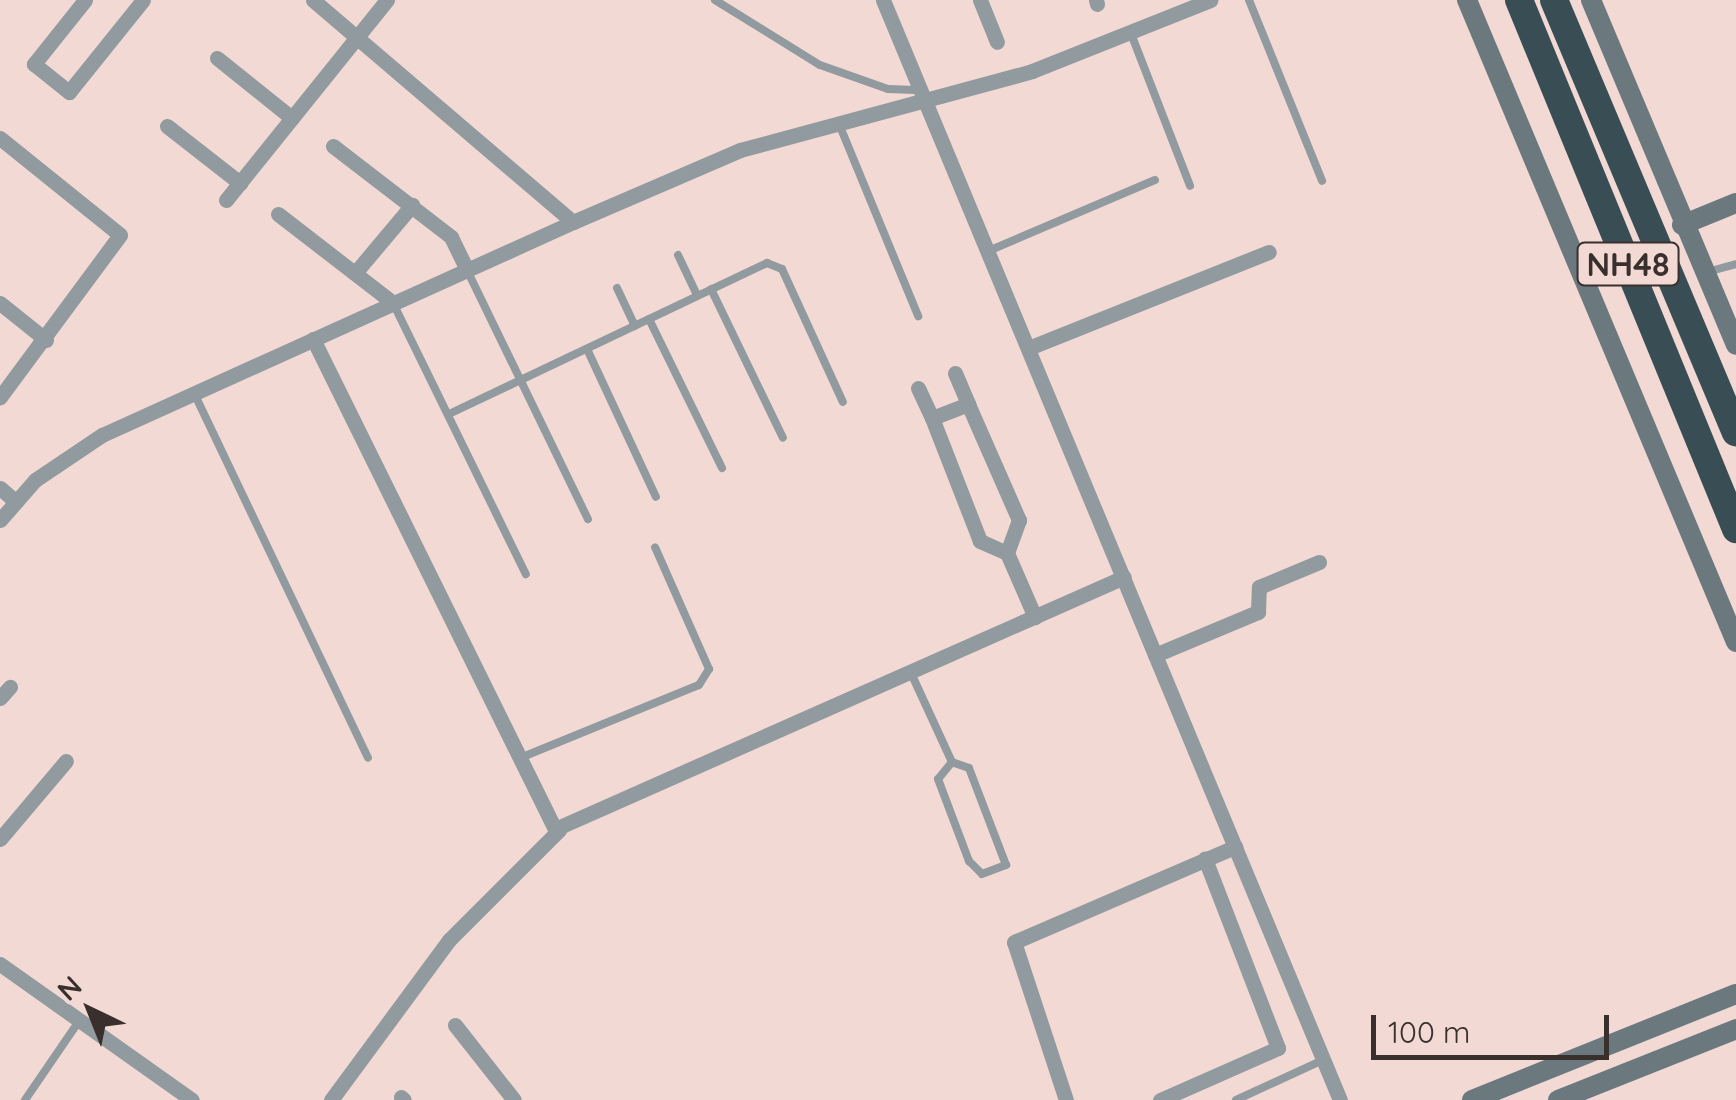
<!DOCTYPE html>
<style>
body{margin:0}
#map{position:relative;width:1736px;height:1100px;overflow:hidden;background:#f2d9d4;font-family:Quicksand,sans-serif}
div>[style]{position:absolute}
.lane>*{height:8px;margin:-4px;padding:0 4px;transform-origin:4px;border-radius:4px;background:#919a9e}
.street>*{height:15px;margin:-7.5px;padding:0 7.5px;transform-origin:7.5px;border-radius:7.5px;background:#919a9e}
.secondary>*{height:20px;margin:-10px;padding:0 10px;transform-origin:10px;border-radius:10px;background:#6b797f}
.highway>*{height:28px;margin:-14px;padding:0 14px;transform-origin:14px;border-radius:14px;background:#394d55}
span{translate:-50% -50%;white-space:nowrap;text-align:center;line-height:1.15;-webkit-text-stroke:8px #f2d9d4;paint-order:stroke}
.shield-label span{padding:2px 8px;background:#f2d9d4;border:2px solid;border-radius:8px;-webkit-text-stroke-width:0}
.shield-label{font-size:32px;color:#39302e;font-weight:700}
.north{position:absolute;left:40px;top:960px;width:100px;height:100px;-webkit-text-stroke:8px #f2d9d4;paint-order:stroke;rotate:317deg;font-size:28px;font-weight:700;line-height:40px;text-align:center;color:#39302e}
.north::after{content:'';display:block;margin:auto;width:35px;height:45px;background:#39302e;clip-path:polygon(50% 0,100% 100%,50% 72%,0 100%)}
.scale{position:absolute;left:1371px;top:1015px;width:238px;height:45px;box-sizing:border-box;border:5px solid #39302e;border-top:0;padding-left:12px;font-size:30px;line-height:35px;white-space:nowrap;color:#39302e;-webkit-text-stroke:8px #f2d9d4;paint-order:stroke}
</style>
<div id="map">
<div class="lane">
<i style="left:715px;top:0;width:123px;rotate:31.8deg"></i>
<i style="left:820px;top:65px;width:72px;rotate:19.4deg"></i>
<i style="left:888px;top:89px;width:34px;rotate:2deg"></i>
<i style="left:1249px;top:0;width:195px;rotate:68deg"></i>
<i style="left:1130px;top:31px;width:166px;rotate:68.8deg"></i>
<i style="left:839px;top:124px;width:208px;rotate:67.6deg"></i>
<i style="left:993px;top:249px;width:176px;rotate:-23.1deg"></i>
<i style="left:678px;top:255px;width:44px;rotate:64.6deg"></i>
<i style="left:467px;top:270px;width:277px;rotate:64.1deg"></i>
<i style="left:1707px;top:272px;width:30px;rotate:-15deg"></i>
<i style="left:617px;top:288px;width:42px;rotate:64.7deg"></i>
<i style="left:711px;top:289px;width:165px;rotate:64.2deg"></i>
<i style="left:393px;top:303px;width:302px;rotate:63.9deg"></i>
<i style="left:649px;top:319px;width:166px;rotate:63.9deg"></i>
<i style="left:587px;top:349px;width:163px;rotate:65deg"></i>
<i style="left:194px;top:393px;width:404px;rotate:64.5deg"></i>
<i style="left:449px;top:414px;width:352px;rotate:-25.4deg"></i>
<i style="left:767px;top:263px;width:16px;rotate:22deg"></i>
<i style="left:782px;top:269px;width:146px;rotate:65.4deg"></i>
<i style="left:911px;top:673px;width:98px;rotate:65.3deg"></i>
<i style="left:952px;top:762px;width:22px;rotate:129deg"></i>
<i style="left:938px;top:779px;width:88px;rotate:69.3deg"></i>
<i style="left:969px;top:861px;width:18px;rotate:45deg"></i>
<i style="left:982px;top:874px;width:26px;rotate:-21deg"></i>
<i style="left:1006px;top:865px;width:104px;rotate:-110.9deg"></i>
<i style="left:969px;top:768px;width:18px;rotate:-161deg"></i>
<i style="left:520px;top:758px;width:193px;rotate:-22.2deg"></i>
<i style="left:699px;top:685px;width:19px;rotate:-58deg"></i>
<i style="left:709px;top:669px;width:133px;rotate:-113.9deg"></i>
<i style="left:25px;top:1100px;width:96px;rotate:-55.6deg"></i>
<i style="left:1236px;top:1100px;width:96px;rotate:-24.7deg"></i>
</div>
<div class="street">
<i style="left:85px;top:0;width:82px;rotate:128.6deg"></i>
<i style="left:34px;top:64px;width:45px;rotate:38.7deg"></i>
<i style="left:69px;top:92px;width:118px;rotate:-51.2deg"></i>
<i style="left:313px;top:0;width:342px;rotate:40.5deg"></i>
<i style="left:883px;top:0;width:1191px;rotate:67.44deg"></i>
<i style="left:980px;top:0;width:45px;rotate:68deg"></i>
<i style="left:1096px;top:0;width:4px;rotate:76deg"></i>
<i style="left:217px;top:58px;width:96px;rotate:38.7deg"></i>
<i style="left:167px;top:126px;width:93px;rotate:38deg"></i>
<i style="left:0;top:138px;width:154px;rotate:38.9deg"></i>
<i style="left:120px;top:235px;width:202px;rotate:126.5deg"></i>
<i style="left:333px;top:146px;width:149px;rotate:37.6deg"></i>
<i style="left:451px;top:237px;width:37px;rotate:64deg"></i>
<i style="left:226px;top:200px;width:257px;rotate:-51.2deg"></i>
<i style="left:278px;top:214px;width:145px;rotate:37.7deg"></i>
<i style="left:355px;top:273px;width:89px;rotate:-50deg"></i>
<i style="left:0;top:303px;width:59px;rotate:38.8deg"></i>
<i style="left:313px;top:339px;width:547px;rotate:63.72deg"></i>
<i style="left:555px;top:829px;width:622px;rotate:-23.89deg"></i>
<i style="left:1031px;top:347px;width:256px;rotate:-21.8deg"></i>
<i style="left:955px;top:373px;width:34px;rotate:67deg"></i>
<i style="left:918px;top:388px;width:33px;rotate:65deg"></i>
<i style="left:0;top:488px;width:21px;rotate:41deg"></i>
<i style="left:0;top:520px;width:53px;rotate:-48.8deg"></i>
<i style="left:35px;top:480px;width:81px;rotate:-33.9deg"></i>
<i style="left:102px;top:435px;width:517px;rotate:-24.33deg"></i>
<i style="left:573px;top:222px;width:182px;rotate:-23.3deg"></i>
<i style="left:740px;top:150px;width:302px;rotate:-15.1deg"></i>
<i style="left:1032px;top:71px;width:192px;rotate:-21.7deg"></i>
<i style="left:1007px;top:553px;width:30px;rotate:-156deg"></i>
<i style="left:980px;top:541px;width:132px;rotate:-111.3deg"></i>
<i style="left:932px;top:418px;width:39px;rotate:-21deg"></i>
<i style="left:968px;top:404px;width:127px;rotate:66.3deg"></i>
<i style="left:1019px;top:520px;width:35px;rotate:110deg"></i>
<i style="left:1007px;top:553px;width:70px;rotate:66.4deg"></i>
<i style="left:1155px;top:655px;width:112px;rotate:-22.7deg"></i>
<i style="left:1258px;top:612px;width:25px;rotate:-88deg"></i>
<i style="left:1259px;top:587px;width:65px;rotate:-22.6deg"></i>
<i style="left:0;top:698px;width:15px;rotate:-48deg"></i>
<i style="left:0;top:839px;width:102px;rotate:-49.8deg"></i>
<i style="left:0;top:964px;width:235px;rotate:35.3deg"></i>
<i style="left:455px;top:1025px;width:95px;rotate:51.8deg"></i>
<i style="left:401px;top:1097px;width:4px;rotate:45deg"></i>
<i style="left:331px;top:1100px;width:199px;rotate:-53.6deg"></i>
<i style="left:449px;top:940px;width:156px;rotate:-45deg"></i>
<i style="left:1066px;top:1100px;width:166px;rotate:-108.2deg"></i>
<i style="left:1014px;top:942px;width:241px;rotate:-23.3deg"></i>
<i style="left:1160px;top:1100px;width:129px;rotate:-23.8deg"></i>
<i style="left:1278px;top:1048px;width:203px;rotate:-111.1deg"></i>
</div>
<div class="secondary">
<i style="left:1467px;top:0;width:696px;rotate:67.27deg"></i>
<i style="left:1591px;top:0;width:374px;rotate:67.2deg"></i>
<i style="left:1682px;top:225px;width:58px;rotate:-22.2deg"></i>
<i style="left:1472px;top:1100px;width:284px;rotate:-21.9deg"></i>
<i style="left:1558px;top:1100px;width:192px;rotate:-21.7deg"></i>
</div>
<div class="highway">
<i style="left:1519px;top:0;width:572px;rotate:67.7deg"></i>
<i style="left:1554px;top:0;width:469px;rotate:67.2deg"></i>
</div>
<div class="shield-label">
<span style="left:1628px;top:264px">NH48</span>
</div>
<div class="north">N</div>
<div class="scale">100 m</div>
</div>
